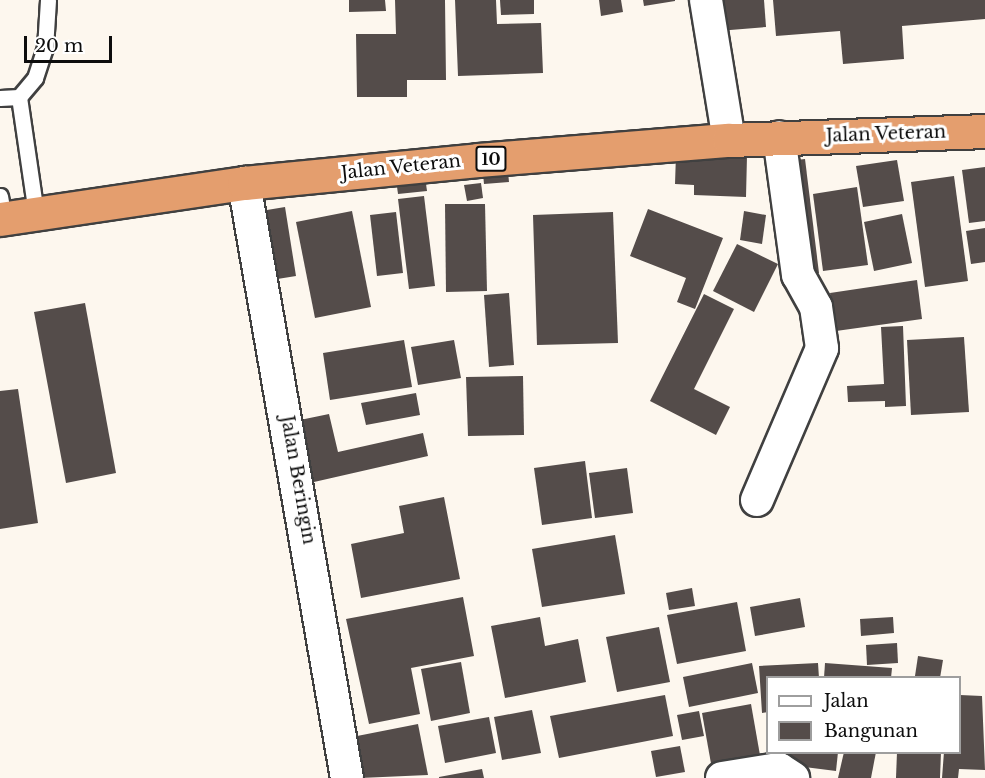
<!DOCTYPE html>
<style>
body{margin:0}
#map{position:relative;width:985px;height:778px;overflow:hidden;background:#fdf7ee;font-family:"Libre Baskerville",serif}
div>[style]{position:absolute}
.building>*{inset:0;background:#544c4a}
.roads{filter:drop-shadow(2px 0 #404040) drop-shadow(-2px 0 #404040) drop-shadow(0 2px #404040) drop-shadow(0 -2px #404040)}
.service>*{height:15px;margin:-7.5px;padding:0 7.5px;transform-origin:7.5px;border-radius:7.5px;background:#fff}
.minor>*{height:32px;margin:-16px;padding:0 16px;transform-origin:16px;border-radius:16px;background:#fff}
.trunk>*{height:33px;margin:-16.5px;padding:0 16.5px;transform-origin:16.5px;border-radius:16.5px;background:#e49e6e}
span{translate:-50% -50%;white-space:nowrap;text-align:center;line-height:1.15;-webkit-text-stroke:6px #fff;paint-order:stroke}
.shield-label span{padding:2px 4px;background:#fff;border:2px solid;border-radius:4px;-webkit-text-stroke-width:0}
.shield-label{font-size:16px;color:#0d0d0d;font-weight:700}
.street-label{font-size:18px;color:#0d0d0d}
.legend{position:absolute;left:766px;top:676px;width:195px;height:78px;box-sizing:border-box;background:#fff;border:2px solid #9e9e9e;margin:0;padding:8px 10px;list-style:none;font-size:18px;color:#0d0d0d}
.legend li{display:flex;align-items:center;gap:12px;height:30px}
.legend b{width:30px;border:2px solid #9e9e9e}
.scale{position:absolute;left:24px;top:36px;width:88px;height:27px;box-sizing:border-box;border:3px solid #0d0d0d;border-top:0;padding-left:8px;font-size:18px;line-height:21px;white-space:nowrap;color:#0d0d0d;-webkit-text-stroke:4px #fff;paint-order:stroke}
</style>
<div id="map">
<div class="building">
<i style="clip-path:polygon(349px 0,385px 0,386px 11px,349px 12px)"></i>
<i style="clip-path:polygon(395px 0,445px 0,446px 80px,407px 80px,407px 97px,357px 97px,356px 34px,396px 34px)"></i>
<i style="clip-path:polygon(455px 0,496px 0,497px 24px,541px 23px,543px 73px,458px 76px)"></i>
<i style="clip-path:polygon(500px 0,534px 0,534px 14px,501px 15px)"></i>
<i style="clip-path:polygon(599px 0,621px 0,623px 12px,601px 16px)"></i>
<i style="clip-path:polygon(643px 0,675px 0,675px 1px,644px 6px)"></i>
<i style="clip-path:polygon(716px 0,764px 0,766px 27px,718px 31px)"></i>
<i style="clip-path:polygon(773px 0,985px 0,985px 19px,902px 26px,904px 59px,843px 64px,840px 31px,776px 36px)"></i>
<i style="clip-path:polygon(676px 154px,747px 156px,746px 197px,694px 195px,694px 185px,675px 184px)"></i>
<i style="clip-path:polygon(805px 159px,819px 273px,801px 275px,787px 161px)"></i>
<i style="clip-path:polygon(897px 160px,904px 201px,863px 207px,856px 166px)"></i>
<i style="clip-path:polygon(507px 162px,509px 182px,484px 184px,482px 163px)"></i>
<i style="clip-path:polygon(985px 167px,985px 221px,969px 223px,962px 170px)"></i>
<i style="clip-path:polygon(424px 169px,427px 191px,398px 194px,395px 172px)"></i>
<i style="clip-path:polygon(954px 176px,968px 281px,925px 287px,911px 182px)"></i>
<i style="clip-path:polygon(481px 183px,483px 198px,467px 201px,464px 185px)"></i>
<i style="clip-path:polygon(857px 187px,868px 265px,823px 271px,813px 194px)"></i>
<i style="clip-path:polygon(424px 196px,435px 286px,409px 289px,398px 199px)"></i>
<i style="clip-path:polygon(445px 204px,485px 204px,487px 291px,446px 292px)"></i>
<i style="clip-path:polygon(285px 207px,296px 276px,265px 281px,255px 212px)"></i>
<i style="clip-path:polygon(648px 209px,723px 238px,695px 309px,677px 302px,686px 278px,630px 256px)"></i>
<i style="clip-path:polygon(352px 211px,371px 307px,315px 318px,296px 222px)"></i>
<i style="clip-path:polygon(744px 211px,766px 215px,762px 244px,740px 240px)"></i>
<i style="clip-path:polygon(396px 212px,403px 273px,377px 276px,370px 215px)"></i>
<i style="clip-path:polygon(613px 212px,618px 343px,537px 345px,533px 215px)"></i>
<i style="clip-path:polygon(902px 214px,912px 263px,874px 271px,864px 222px)"></i>
<i style="clip-path:polygon(985px 228px,985px 262px,971px 264px,966px 231px)"></i>
<i style="clip-path:polygon(737px 244px,778px 264px,754px 312px,713px 291px)"></i>
<i style="clip-path:polygon(917px 280px,922px 319px,836px 331px,830px 293px)"></i>
<i style="clip-path:polygon(509px 293px,514px 365px,489px 367px,484px 295px)"></i>
<i style="clip-path:polygon(704px 294px,734px 309px,694px 389px,730px 407px,716px 435px,650px 401px)"></i>
<i style="clip-path:polygon(85px 303px,116px 473px,66px 483px,34px 312px)"></i>
<i style="clip-path:polygon(903px 326px,906px 406px,885px 407px,885px 401px,848px 402px,847px 386px,884px 384px,881px 327px)"></i>
<i style="clip-path:polygon(964px 337px,969px 412px,911px 415px,907px 340px)"></i>
<i style="clip-path:polygon(404px 340px,412px 387px,330px 400px,323px 353px)"></i>
<i style="clip-path:polygon(454px 340px,461px 378px,418px 385px,411px 347px)"></i>
<i style="clip-path:polygon(523px 376px,524px 435px,468px 436px,466px 377px)"></i>
<i style="clip-path:polygon(18px 389px,38px 523px,0 529px,0 391px)"></i>
<i style="clip-path:polygon(416px 393px,420px 415px,366px 425px,361px 403px)"></i>
<i style="clip-path:polygon(329px 414px,338px 452px,423px 433px,428px 456px,314px 482px,300px 420px)"></i>
<i style="clip-path:polygon(585px 461px,592px 518px,542px 525px,534px 468px)"></i>
<i style="clip-path:polygon(627px 468px,633px 513px,595px 518px,589px 473px)"></i>
<i style="clip-path:polygon(444px 497px,460px 579px,361px 598px,351px 544px,404px 533px,399px 506px)"></i>
<i style="clip-path:polygon(615px 535px,625px 594px,542px 607px,532px 549px)"></i>
<i style="clip-path:polygon(692px 588px,695px 606px,669px 610px,666px 593px)"></i>
<i style="clip-path:polygon(463px 597px,474px 656px,411px 668px,420px 714px,369px 724px,346px 619px)"></i>
<i style="clip-path:polygon(800px 598px,805px 627px,755px 636px,750px 607px)"></i>
<i style="clip-path:polygon(737px 602px,746px 651px,677px 664px,667px 615px)"></i>
<i style="clip-path:polygon(540px 617px,545px 646px,578px 639px,586px 682px,505px 698px,491px 626px)"></i>
<i style="clip-path:polygon(893px 617px,894px 633px,861px 636px,860px 619px)"></i>
<i style="clip-path:polygon(659px 627px,670px 682px,617px 692px,606px 637px)"></i>
<i style="clip-path:polygon(897px 643px,898px 663px,867px 665px,866px 645px)"></i>
<i style="clip-path:polygon(918px 656px,943px 660px,940px 678px,915px 676px)"></i>
<i style="clip-path:polygon(461px 662px,470px 713px,431px 721px,421px 669px)"></i>
<i style="clip-path:polygon(752px 663px,758px 693px,689px 707px,683px 677px)"></i>
<i style="clip-path:polygon(818px 663px,819px 678px,768px 678px,768px 712px,762px 713px,759px 666px)"></i>
<i style="clip-path:polygon(825px 663px,892px 668px,891px 678px,824px 678px)"></i>
<i style="clip-path:polygon(665px 695px,673px 736px,559px 758px,550px 716px)"></i>
<i style="clip-path:polygon(960px 695px,982px 696px,985px 770px,959px 769px,958px 778px,942px 778px,944px 752px,960px 752px)"></i>
<i style="clip-path:polygon(751px 704px,761px 761px,712px 769px,702px 713px)"></i>
<i style="clip-path:polygon(532px 710px,541px 753px,502px 760px,494px 717px)"></i>
<i style="clip-path:polygon(699px 711px,704px 736px,682px 740px,677px 715px)"></i>
<i style="clip-path:polygon(489px 717px,496px 753px,445px 763px,438px 726px)"></i>
<i style="clip-path:polygon(418px 724px,428px 775px,360px 778px,352px 737px)"></i>
<i style="clip-path:polygon(680px 746px,685px 772px,656px 777px,651px 751px)"></i>
<i style="clip-path:polygon(774px 752px,838px 752px,836px 771px,773px 763px)"></i>
<i style="clip-path:polygon(844px 752px,876px 752px,871px 778px,838px 778px)"></i>
<i style="clip-path:polygon(897px 752px,941px 752px,940px 778px,896px 778px)"></i>
<i style="clip-path:polygon(482px 769px,484px 778px,439px 778px,439px 777px)"></i>
</div>
<div class="roads">
<div class="service">
<i style="left:19px;top:97px;width:117px;rotate:81.7deg"></i>
<i style="left:0;top:98px;width:19px;rotate:-3deg"></i>
<i style="left:19px;top:97px;width:25px;rotate:-50deg"></i>
<i style="left:35px;top:78px;width:32px;rotate:-72deg"></i>
<i style="left:45px;top:48px;width:48px;rotate:-86.4deg"></i>
<i style="left:0;top:196px;width:22px;rotate:80deg"></i>
</div>
<div class="minor">
<i style="left:706px;top:0;width:142px;rotate:80.7deg"></i>
<i style="left:244px;top:183px;width:604px;rotate:80.18deg"></i>
<i style="left:757px;top:500px;width:165px;rotate:-66.8deg"></i>
<i style="left:822px;top:348px;width:41px;rotate:-98.3deg"></i>
<i style="left:816px;top:307px;width:37px;rotate:-119deg"></i>
<i style="left:798px;top:275px;width:139px;rotate:-97.8deg"></i>
<i style="left:722px;top:778px;width:58px;rotate:-9deg"></i>
<i style="left:779px;top:769px;width:17px;rotate:33deg"></i>
</div>
<div class="trunk">
<i style="left:0;top:219px;width:247px;rotate:-8.4deg"></i>
<i style="left:244px;top:183px;width:235px;rotate:-5.6deg"></i>
<i style="left:478px;top:160px;width:252px;rotate:-4.6deg"></i>
<i style="left:729px;top:140px;width:256px;rotate:-2deg"></i>
</div>
</div>
<div class="shield-label">
<span style="left:491px;top:159px">10</span>
</div>
<div class="street-label">
<span style="left:886px;top:134px;rotate:-2deg">Jalan Veteran</span>
<span style="left:401px;top:167px;rotate:-6deg">Jalan Veteran</span>
<span style="left:298px;top:480px;rotate:80deg">Jalan Beringin</span>
</div>
<ul class="legend">
<li><b style="height:8px;background:#fff"></b>Jalan</li>
<li><b style="height:16px;background:#544c4a"></b>Bangunan</li>
</ul>
<div class="scale">20 m</div>
</div>
